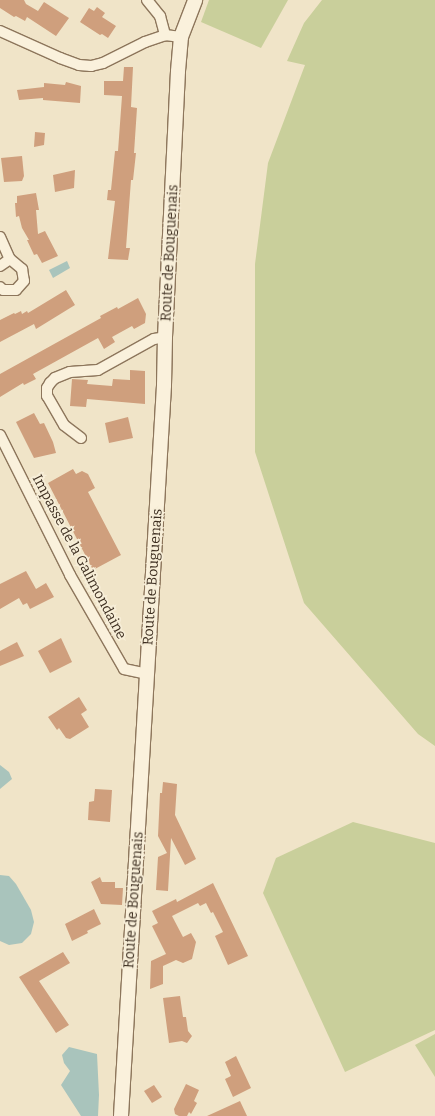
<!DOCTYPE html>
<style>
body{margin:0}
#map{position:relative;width:435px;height:1116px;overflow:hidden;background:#f0e4c8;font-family:Bitter,serif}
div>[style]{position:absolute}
.green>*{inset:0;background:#c9cf9b}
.water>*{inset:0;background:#a9c4bc}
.building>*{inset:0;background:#cf9f7d}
.roads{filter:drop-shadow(1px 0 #8d765c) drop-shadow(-1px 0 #8d765c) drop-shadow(0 1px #8d765c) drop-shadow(0 -1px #8d765c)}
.street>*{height:10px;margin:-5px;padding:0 5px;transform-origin:5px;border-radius:5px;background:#faf1dc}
.secondary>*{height:14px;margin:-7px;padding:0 7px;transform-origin:7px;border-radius:7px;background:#faf1dc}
span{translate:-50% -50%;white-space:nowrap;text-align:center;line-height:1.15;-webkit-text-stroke:3.5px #f7eed8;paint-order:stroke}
.street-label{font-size:14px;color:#3d2e20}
</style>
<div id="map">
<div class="green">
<i style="clip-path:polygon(209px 0,288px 0,261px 48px,201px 22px)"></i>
<i style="clip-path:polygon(322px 0,435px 0,435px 746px,418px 734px,304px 603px,255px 452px,255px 264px,268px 163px,305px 65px,287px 61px,304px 23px)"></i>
<i style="clip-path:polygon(353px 822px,435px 843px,435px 1030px,345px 1072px,263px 893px,276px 858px)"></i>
<i style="clip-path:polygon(435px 1034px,435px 1077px,415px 1045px)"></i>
</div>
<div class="water">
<i style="clip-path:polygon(67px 261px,70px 268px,53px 278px,49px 270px)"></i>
<i style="clip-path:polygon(0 765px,9px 772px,12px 779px,0 789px)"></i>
<i style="clip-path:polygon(0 875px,9px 876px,16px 884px,31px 910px,34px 922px,31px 934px,22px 943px,9px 945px,0 941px)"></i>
<i style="clip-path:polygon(69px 1047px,97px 1054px,99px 1095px,98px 1116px,81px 1116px,61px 1085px,70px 1071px,64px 1063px,62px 1055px)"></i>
</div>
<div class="building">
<i style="clip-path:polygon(0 0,24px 0,26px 4px,38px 11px,44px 2px,69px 18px,56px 36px,27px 17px,25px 21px,16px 16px,14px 17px,0 8px)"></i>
<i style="clip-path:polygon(97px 7px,105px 13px,102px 17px,116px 26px,108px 38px,102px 34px,100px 35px,80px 22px,89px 8px,94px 11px)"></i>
<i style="clip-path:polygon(124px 67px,133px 67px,131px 107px,137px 108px,134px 153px,136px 153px,133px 180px,131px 180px,126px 248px,130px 248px,128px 260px,108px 259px,115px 201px,107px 200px,108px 190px,111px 190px,115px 151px,118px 151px,122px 96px,104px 95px,104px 81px,123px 81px)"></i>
<i style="clip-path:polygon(66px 82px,81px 86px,80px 103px,43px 100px,43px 98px,19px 100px,17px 90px,44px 87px,44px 83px,65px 85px)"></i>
<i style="clip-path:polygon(35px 132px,45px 133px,44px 145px,34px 147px)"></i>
<i style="clip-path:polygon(22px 156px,24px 176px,22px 181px,4px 182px,1px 158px)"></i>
<i style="clip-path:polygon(75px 170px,74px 188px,55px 192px,53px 175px)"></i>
<i style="clip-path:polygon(36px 193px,39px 210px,36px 210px,38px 234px,45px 231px,58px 256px,42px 263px,37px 254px,34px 255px,27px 240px,29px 240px,22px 228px,19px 216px,16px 217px,15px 203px,17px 203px,17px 196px)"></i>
<i style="clip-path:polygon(66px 290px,75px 305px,36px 329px,34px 324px,0 342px,0 320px,14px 313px,15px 314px,21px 311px,22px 314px,27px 311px,28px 313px)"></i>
<i style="clip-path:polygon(138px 298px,146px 314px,145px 323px,134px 329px,132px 326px,112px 337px,115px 342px,104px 349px,98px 338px,33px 374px,36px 379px,24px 385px,23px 383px,0 397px,0 374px,101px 318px,100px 316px,117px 307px,118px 309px)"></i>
<i style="clip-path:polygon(130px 370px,145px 371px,145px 404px,87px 399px,86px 407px,70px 406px,72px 379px,88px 380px,87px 384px,112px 386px,113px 379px,130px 380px)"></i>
<i style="clip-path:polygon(34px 413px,40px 424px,44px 423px,53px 442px,56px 453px,34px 458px,16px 422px)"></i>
<i style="clip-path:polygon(128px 417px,133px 438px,109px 443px,105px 423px)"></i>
<i style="clip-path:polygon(73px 469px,76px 474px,82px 471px,88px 474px,95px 488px,88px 492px,121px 555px,93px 570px,48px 483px)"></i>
<i style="clip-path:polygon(26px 571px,36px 589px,46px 583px,54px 597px,30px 609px,27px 603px,23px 605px,19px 598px,0 609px,0 584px)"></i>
<i style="clip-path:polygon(61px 638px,72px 662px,50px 673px,38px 651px)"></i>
<i style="clip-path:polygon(17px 642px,24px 656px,0 666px,0 651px)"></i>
<i style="clip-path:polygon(79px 697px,87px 710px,81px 714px,89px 727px,70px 739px,66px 738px,59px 728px,57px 730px,48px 717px)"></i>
<i style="clip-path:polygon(163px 782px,177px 784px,175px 815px,196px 859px,185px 865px,171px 838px,168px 891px,156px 890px,158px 857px,167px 853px,158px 836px,160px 793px,162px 793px)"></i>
<i style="clip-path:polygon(95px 789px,112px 790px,110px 822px,88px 820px,89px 802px,94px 801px)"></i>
<i style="clip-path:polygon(100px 877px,102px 882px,115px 882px,115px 888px,123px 888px,122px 905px,101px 904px,91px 882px)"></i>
<i style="clip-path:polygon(213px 883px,248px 956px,228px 965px,215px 936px,223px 932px,213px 912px,211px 913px,206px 903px,200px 906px,198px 903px,172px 916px,183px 937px,191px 933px,196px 942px,192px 959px,183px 963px,176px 960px,163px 966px,163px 984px,150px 989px,151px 961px,166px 954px,152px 926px,158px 923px,152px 911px,176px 899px,177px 902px)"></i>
<i style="clip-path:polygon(94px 909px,101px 924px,87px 931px,88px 933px,72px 941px,65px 924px)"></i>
<i style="clip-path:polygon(63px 952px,70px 963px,39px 981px,69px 1025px,56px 1033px,19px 977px)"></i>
<i style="clip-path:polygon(180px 996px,183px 1017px,186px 1017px,188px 1031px,192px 1036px,187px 1043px,182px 1041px,169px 1043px,163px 998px)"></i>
<i style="clip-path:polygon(236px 1056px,251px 1088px,233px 1097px,225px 1079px,231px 1076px,225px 1062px)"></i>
<i style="clip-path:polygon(186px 1084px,199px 1090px,194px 1101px,197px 1103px,191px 1114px,189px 1112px,187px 1116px,179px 1116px,175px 1114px,174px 1109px)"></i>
<i style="clip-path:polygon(154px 1085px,162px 1097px,152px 1103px,144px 1091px)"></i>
<i style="clip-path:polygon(240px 1101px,247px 1116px,207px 1116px)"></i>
</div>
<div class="roads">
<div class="street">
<i style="left:147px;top:0;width:21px;rotate:51deg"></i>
<i style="left:160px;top:16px;width:20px;rotate:75deg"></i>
<i style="left:0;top:31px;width:66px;rotate:24.2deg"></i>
<i style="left:60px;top:58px;width:20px;rotate:20deg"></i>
<i style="left:79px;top:65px;width:12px;rotate:5deg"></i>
<i style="left:91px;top:66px;width:12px;rotate:-14deg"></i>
<i style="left:103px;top:63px;width:47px;rotate:-26.6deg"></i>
<i style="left:145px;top:42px;width:21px;rotate:-19deg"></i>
<i style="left:165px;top:35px;width:16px;rotate:7deg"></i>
<i style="left:0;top:237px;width:24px;rotate:66deg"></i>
<i style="left:10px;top:259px;width:16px;rotate:40deg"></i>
<i style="left:22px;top:269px;width:12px;rotate:81deg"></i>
<i style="left:24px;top:281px;width:12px;rotate:132deg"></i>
<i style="left:16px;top:290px;width:13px;rotate:180deg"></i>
<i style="left:3px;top:290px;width:4px;rotate:-135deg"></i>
<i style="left:0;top:266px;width:12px;rotate:-35deg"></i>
<i style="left:0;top:435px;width:157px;rotate:63.4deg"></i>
<i style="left:70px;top:575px;width:108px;rotate:60.1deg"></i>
<i style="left:124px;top:669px;width:24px;rotate:12deg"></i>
<i style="left:81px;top:438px;width:21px;rotate:-143deg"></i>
<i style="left:64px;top:425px;width:34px;rotate:-120deg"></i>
<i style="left:47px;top:396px;width:8px;rotate:-90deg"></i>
<i style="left:47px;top:388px;width:6px;rotate:-59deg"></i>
<i style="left:50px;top:383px;width:7px;rotate:-45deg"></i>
<i style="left:55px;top:378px;width:16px;rotate:-22deg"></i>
<i style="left:70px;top:372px;width:28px;rotate:-4deg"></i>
<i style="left:98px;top:370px;width:64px;rotate:-29deg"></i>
<i style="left:154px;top:339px;width:11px;rotate:-10deg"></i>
</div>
<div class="secondary">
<i style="left:121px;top:1116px;width:732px;rotate:-86.63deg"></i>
<i style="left:164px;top:385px;width:48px;rotate:-88.8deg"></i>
<i style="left:165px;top:337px;width:266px;rotate:-87.2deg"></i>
<i style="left:178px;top:71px;width:34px;rotate:-85deg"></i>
<i style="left:181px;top:37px;width:40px;rotate:-69deg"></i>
</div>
</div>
<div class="street-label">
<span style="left:170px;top:253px;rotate:-87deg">Route de Bouguenais</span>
<span style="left:79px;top:557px;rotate:62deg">Impasse de la Galimondaine</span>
<span style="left:153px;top:577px;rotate:-86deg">Route de Bouguenais</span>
<span style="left:134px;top:900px;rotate:-86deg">Route de Bouguenais</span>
</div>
</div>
